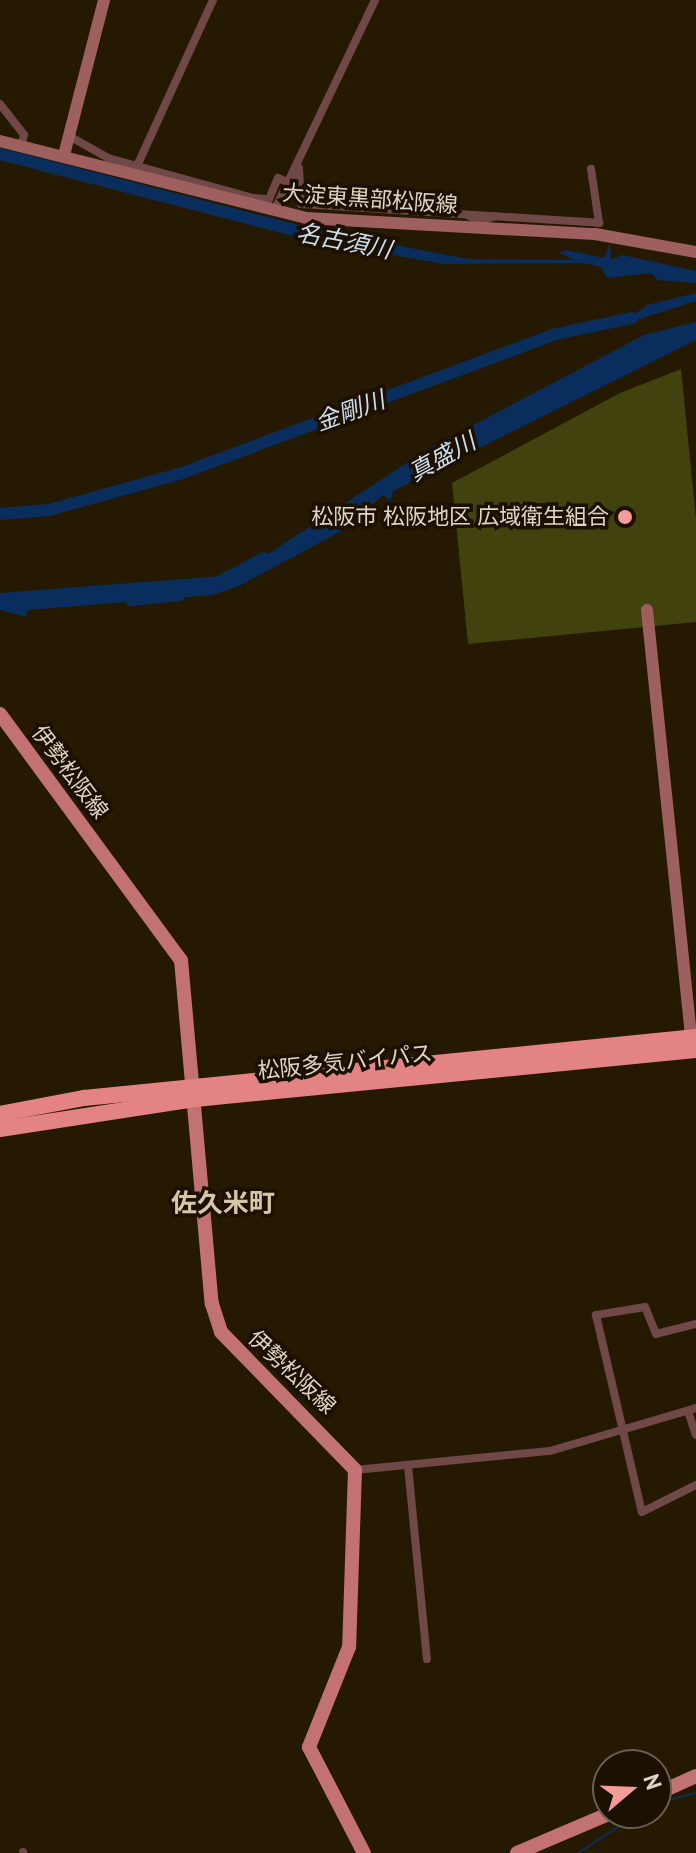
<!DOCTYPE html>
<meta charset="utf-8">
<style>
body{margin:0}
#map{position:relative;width:696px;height:1853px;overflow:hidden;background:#261901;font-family:"PT Sans","Noto Sans JP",sans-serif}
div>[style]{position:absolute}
.green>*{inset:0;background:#41420d}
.water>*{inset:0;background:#092e5e}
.stream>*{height:2px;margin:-1px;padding:0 1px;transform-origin:1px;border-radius:1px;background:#092e5e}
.river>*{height:12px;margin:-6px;padding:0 6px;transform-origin:6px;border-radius:6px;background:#092e5e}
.street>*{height:8px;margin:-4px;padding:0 4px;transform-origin:4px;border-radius:4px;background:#6f4847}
.secondary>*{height:12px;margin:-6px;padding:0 6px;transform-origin:6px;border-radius:6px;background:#9e605f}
.primary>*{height:14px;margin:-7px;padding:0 7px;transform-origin:7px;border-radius:7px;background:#c27272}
.highway>*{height:16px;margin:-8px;padding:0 8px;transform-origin:8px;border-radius:8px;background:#e48383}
.dots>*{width:22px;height:22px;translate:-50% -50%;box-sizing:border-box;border:4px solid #1c1000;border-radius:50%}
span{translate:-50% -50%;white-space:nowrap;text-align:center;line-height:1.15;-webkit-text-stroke:7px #1c1000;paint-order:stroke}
.street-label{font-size:22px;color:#ded5c7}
.poi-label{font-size:22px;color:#ded5c7}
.right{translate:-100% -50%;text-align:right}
.water-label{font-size:24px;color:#cfddf0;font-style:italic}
.quarter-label{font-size:26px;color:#d7c5a8;font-weight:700}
.north{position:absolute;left:592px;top:1749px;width:80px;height:80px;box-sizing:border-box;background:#1c1000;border:2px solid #6a5f50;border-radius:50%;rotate:71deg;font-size:22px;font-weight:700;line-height:32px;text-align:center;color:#ded5c7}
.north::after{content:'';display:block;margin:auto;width:28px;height:36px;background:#f59b98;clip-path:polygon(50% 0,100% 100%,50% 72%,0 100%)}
</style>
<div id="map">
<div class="green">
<i style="clip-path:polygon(681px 369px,696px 519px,696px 622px,468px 644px,452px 483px,620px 393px)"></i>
</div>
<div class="water">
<i style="clip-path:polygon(306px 228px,468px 259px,575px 260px,560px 253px,566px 250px,604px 258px,610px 243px,611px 260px,622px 255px,696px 271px,696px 283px,657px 280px,651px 273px,607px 278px,601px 267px,583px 263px,445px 264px,304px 240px)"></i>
<i style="clip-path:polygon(696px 293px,696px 301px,618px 326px,647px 305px)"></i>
<i style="clip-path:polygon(696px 322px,696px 340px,393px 491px,391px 501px,383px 495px,343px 530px,239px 586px,212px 595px,28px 610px,26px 617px,0 610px,0 593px,236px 575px,428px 449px,644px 335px)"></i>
</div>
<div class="stream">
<i style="left:656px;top:1803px;width:41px;rotate:-14deg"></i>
<i style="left:578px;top:1853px;width:73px;rotate:-33.3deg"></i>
</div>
<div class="river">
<i style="left:0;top:154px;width:328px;rotate:14.5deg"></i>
<i style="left:0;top:514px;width:49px;rotate:-4.7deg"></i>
<i style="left:49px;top:510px;width:138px;rotate:-15.5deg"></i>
<i style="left:182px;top:473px;width:399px;rotate:-20.4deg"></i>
<i style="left:556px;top:334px;width:78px;rotate:-11.9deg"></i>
<i style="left:217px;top:583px;width:53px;rotate:-28deg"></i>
<i style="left:131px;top:600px;width:49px;rotate:-5.8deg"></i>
</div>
<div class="street">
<i style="left:0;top:104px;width:39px;rotate:52deg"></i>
<i style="left:24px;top:135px;width:11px;rotate:105deg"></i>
<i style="left:69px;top:136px;width:45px;rotate:29.4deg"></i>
<i style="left:108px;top:158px;width:150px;rotate:15.4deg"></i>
<i style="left:253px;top:198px;width:16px;rotate:4deg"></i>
<i style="left:269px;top:199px;width:23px;rotate:-67deg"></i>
<i style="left:278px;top:178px;width:10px;rotate:24deg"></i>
<i style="left:287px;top:182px;width:18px;rotate:-49deg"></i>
<i style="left:299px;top:168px;width:36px;rotate:87deg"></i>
<i style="left:301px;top:204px;width:299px;rotate:3.6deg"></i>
<i style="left:599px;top:223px;width:55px;rotate:-98.4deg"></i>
<i style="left:137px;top:166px;width:183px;rotate:-65.4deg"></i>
<i style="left:274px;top:211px;width:234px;rotate:-64.4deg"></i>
<i style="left:469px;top:216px;width:12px;rotate:24deg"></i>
<i style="left:480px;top:221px;width:17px;rotate:-17deg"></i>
<i style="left:696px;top:1324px;width:41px;rotate:166deg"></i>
<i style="left:656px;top:1334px;width:29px;rotate:-112deg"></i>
<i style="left:645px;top:1307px;width:50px;rotate:170.7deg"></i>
<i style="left:596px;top:1315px;width:202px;rotate:76.9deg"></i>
<i style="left:642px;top:1512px;width:60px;rotate:-26.6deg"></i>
<i style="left:688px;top:1411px;width:25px;rotate:72deg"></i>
<i style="left:408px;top:1466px;width:194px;rotate:84.4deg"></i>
<i style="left:355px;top:1470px;width:196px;rotate:-5.6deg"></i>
<i style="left:550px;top:1451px;width:152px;rotate:-16.4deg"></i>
<i style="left:23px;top:1852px;width:1px;rotate:90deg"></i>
</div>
<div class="secondary">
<i style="left:0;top:141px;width:316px;rotate:14.1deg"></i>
<i style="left:306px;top:218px;width:289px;rotate:3.2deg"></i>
<i style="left:595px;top:234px;width:103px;rotate:10.1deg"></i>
<i style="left:64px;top:155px;width:160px;rotate:-75.5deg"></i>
<i style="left:647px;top:610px;width:437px;rotate:84.1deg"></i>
</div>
<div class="primary">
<i style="left:0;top:714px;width:305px;rotate:53.7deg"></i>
<i style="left:181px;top:960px;width:345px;rotate:84.9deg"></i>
<i style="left:212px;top:1304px;width:29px;rotate:72deg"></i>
<i style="left:221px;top:1332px;width:192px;rotate:45.8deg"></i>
<i style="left:355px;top:1470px;width:177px;rotate:91.9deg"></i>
<i style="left:349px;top:1647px;width:108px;rotate:111.8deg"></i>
<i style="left:309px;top:1747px;width:119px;rotate:62.6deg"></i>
<i style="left:656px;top:1794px;width:44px;rotate:-24.2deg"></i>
<i style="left:517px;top:1853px;width:102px;rotate:-23.1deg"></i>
</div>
<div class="highway">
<i style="left:0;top:1114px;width:86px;rotate:-10.8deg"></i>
<i style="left:84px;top:1098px;width:615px;rotate:-5.69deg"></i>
<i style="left:0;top:1129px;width:197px;rotate:-8.7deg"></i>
<i style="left:195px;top:1099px;width:503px;rotate:-5.59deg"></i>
</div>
<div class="dots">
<i style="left:625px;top:517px;background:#f59b98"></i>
</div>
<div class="street-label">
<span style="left:370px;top:199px;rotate:4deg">大淀東黒部松阪線</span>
<span style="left:70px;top:772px;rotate:53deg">伊勢松阪線</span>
<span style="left:345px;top:1062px;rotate:-6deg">松阪多気バイパス</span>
<span style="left:292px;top:1372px;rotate:43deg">伊勢松阪線</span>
</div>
<div class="poi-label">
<span class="right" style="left:609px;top:517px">松阪市 松阪地区 広域衛生組合</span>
</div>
<div class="water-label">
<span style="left:344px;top:241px;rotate:11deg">名古須川</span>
<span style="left:350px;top:411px;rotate:-20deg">金剛川</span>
<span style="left:442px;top:457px;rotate:-29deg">真盛川</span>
</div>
<div class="quarter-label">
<span style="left:223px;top:1203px">佐久米町</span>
</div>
<div class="north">N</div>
</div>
